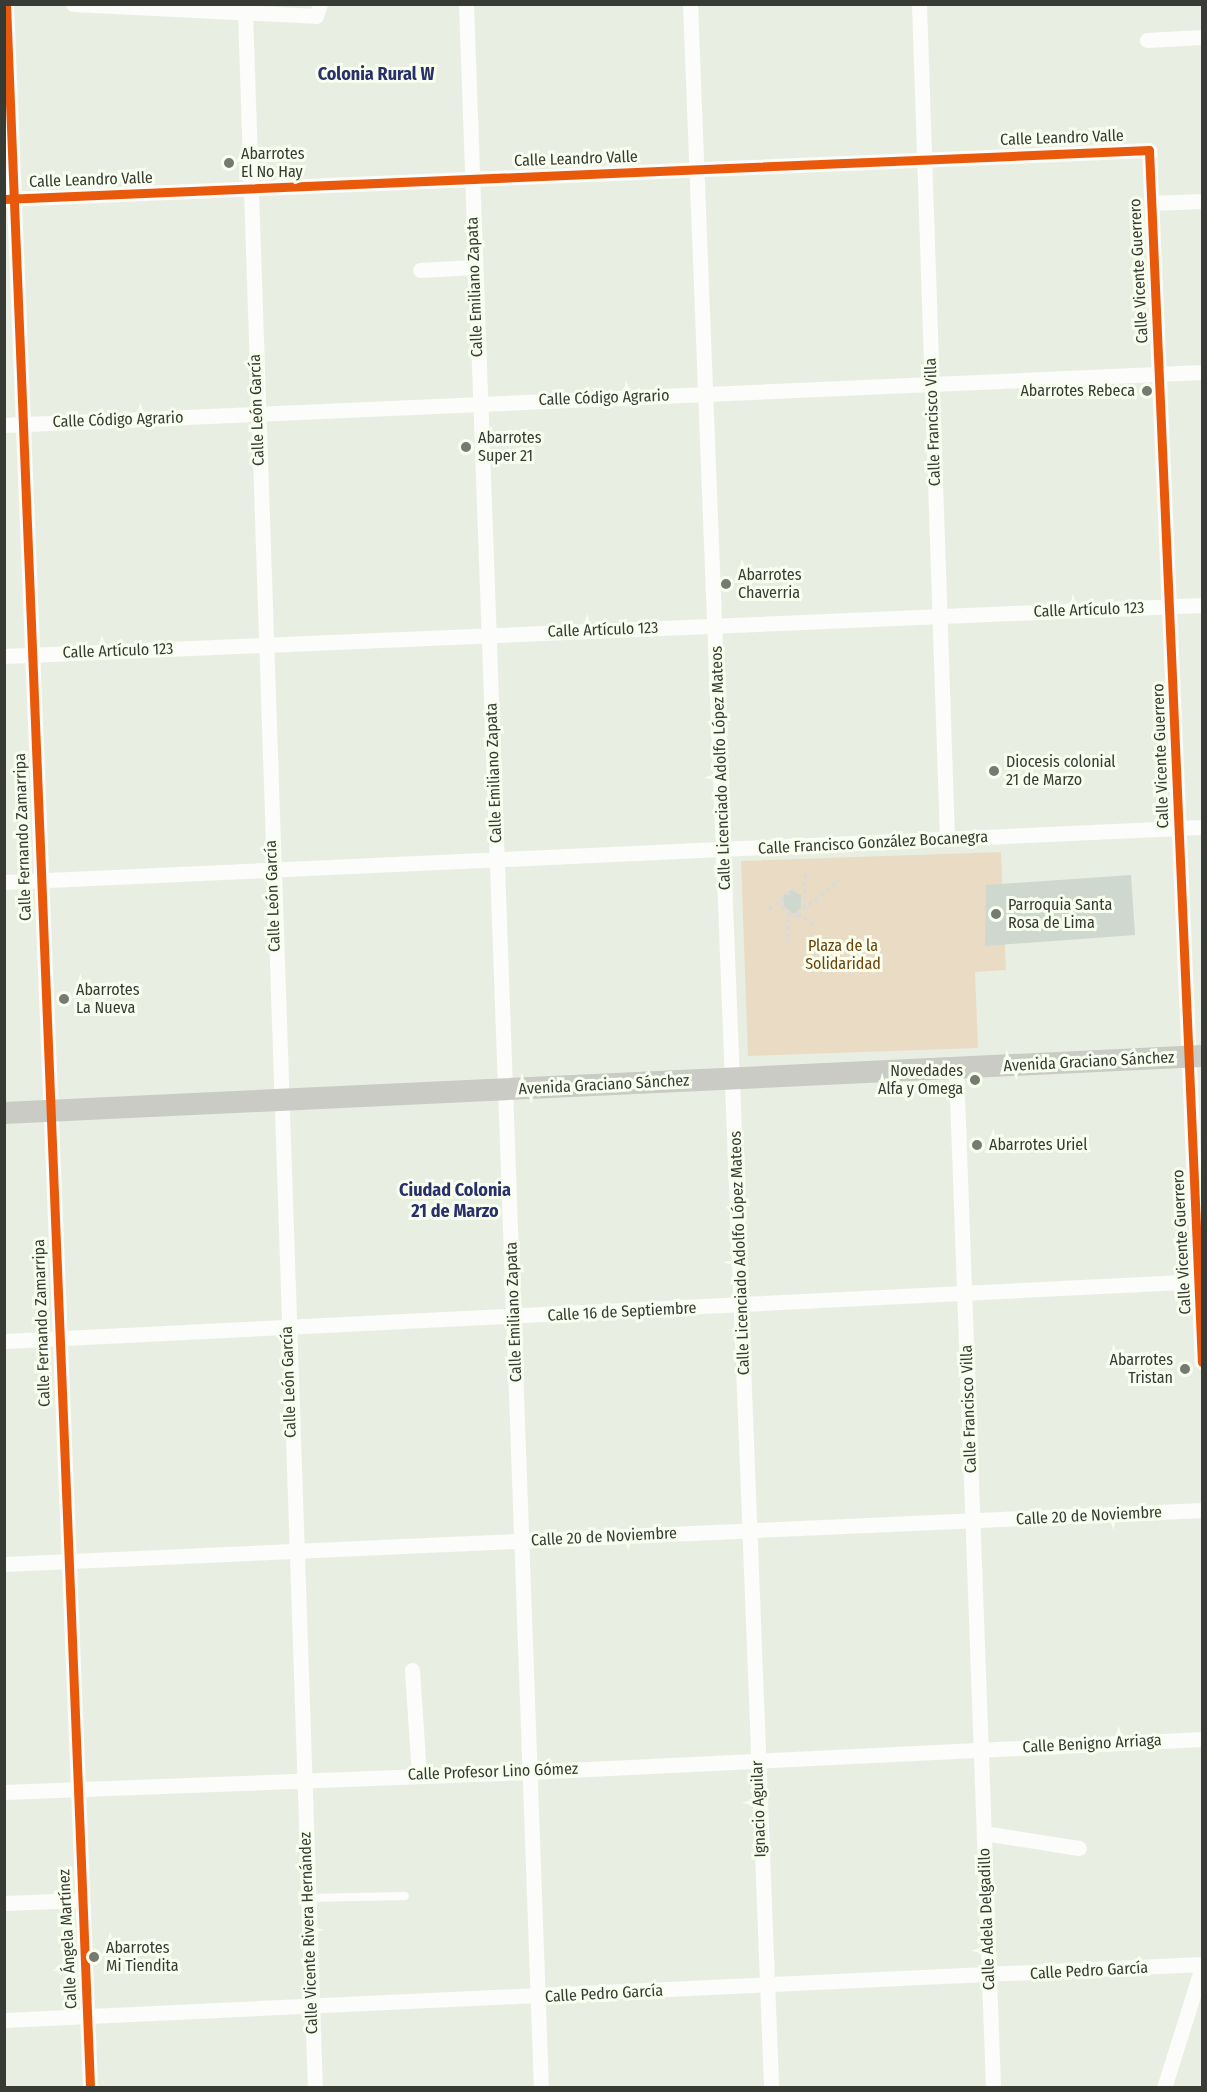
<!DOCTYPE html>
<meta charset="utf-8">
<style>
body{margin:0}
#map{position:relative;width:1207px;height:2092px;overflow:hidden;background:#e9eee2;font-family:"Fira Sans Condensed",sans-serif}
div>[style]{position:absolute}
.green>*{inset:0;background:#eadbc5}
.building>*{inset:0;background:#ced8ce}
.path>*{height:3px;margin-top:-1.5px;transform-origin:0;background:repeating-linear-gradient(90deg,#dadbd8 0 4.5px,transparent 0 7.5px)}
.lane>*{height:8px;margin:-4px;padding:0 4px;transform-origin:4px;border-radius:4px;background:#fcfcfb}
.street>*{height:15px;margin:-7.5px;padding:0 7.5px;transform-origin:7.5px;border-radius:7.5px;background:#fcfcfb}
.secondary>*{height:22px;margin:-11px;padding:0 11px;transform-origin:11px;border-radius:11px;background:#cacbc5}
.cycleway>*{height:9px;margin:-4.5px;padding:0 4.5px;transform-origin:4.5px;border-radius:4.5px;background:#e8590c}
.dots>*{width:16px;height:16px;translate:-50% -50%;box-sizing:border-box;border:3px solid #f8ffef;border-radius:50%}
span{translate:-50% -50%;white-space:nowrap;text-align:center;line-height:1.15;-webkit-text-stroke:6px #f8ffef;paint-order:stroke}
.street-label{font-size:16px;color:#383b33}
.poi-label{font-size:16px;color:#383b33}
.left{translate:0 -50%;text-align:left}
.right{translate:-100% -50%;text-align:right}
.park-label{font-size:16px;color:#6e430a}
.neighbourhood-label{font-size:18px;color:#282f69;font-weight:700}
.frame{position:absolute;inset:0;border:6px solid #383b33;pointer-events:none}
</style>
<div id="map">
<div class="green">
<i style="clip-path:polygon(1001px 852px,1006px 970px,975px 972px,978px 1048px,748px 1056px,741px 861px)"></i>
</div>
<div class="building">
<i style="clip-path:polygon(1131px 875px,1135px 935px,985px 946px,986px 885px)"></i>
<i style="clip-path:polygon(791px 890px,801px 895px,801px 908px,794px 914px,784px 906px,784px 895px)"></i>
</div>
<div class="path">
<i style="left:782px;top:898px;width:8px;rotate:90deg"></i>
<i style="left:782px;top:906px;width:17px;rotate:40deg"></i>
<i style="left:795px;top:917px;width:4px;rotate:-56deg"></i>
<i style="left:797px;top:914px;width:24px;rotate:30deg"></i>
<i style="left:804px;top:908px;width:37px;rotate:-88deg"></i>
<i style="left:769px;top:909px;width:33px;rotate:-40deg"></i>
<i style="left:788px;top:911px;width:32px;rotate:90deg"></i>
<i style="left:797px;top:914px;width:60px;rotate:-39deg"></i>
</div>
<div class="lane">
<i style="left:307px;top:1898px;width:98px;rotate:-1.2deg"></i>
</div>
<div class="street">
<i style="left:6px;top:4px;width:2086px;rotate:87.69deg"></i>
<i style="left:73px;top:4px;width:243px;rotate:2.8deg"></i>
<i style="left:316px;top:16px;width:13px;rotate:-72deg"></i>
<i style="left:466px;top:4px;width:2085px;rotate:87.94deg"></i>
<i style="left:690px;top:4px;width:2086px;rotate:87.77deg"></i>
<i style="left:919px;top:4px;width:836px;rotate:88.08deg"></i>
<i style="left:245px;top:13px;width:2076px;rotate:88.07deg"></i>
<i style="left:1147px;top:40px;width:55px;rotate:-3.1deg"></i>
<i style="left:4px;top:199px;width:1146px;rotate:-2.45deg"></i>
<i style="left:1149px;top:150px;width:1213px;rotate:87.5deg"></i>
<i style="left:1151px;top:203px;width:51px;rotate:-2.2deg"></i>
<i style="left:420px;top:270px;width:55px;rotate:-3.1deg"></i>
<i style="left:4px;top:425px;width:1199px;rotate:-2.53deg"></i>
<i style="left:4px;top:656px;width:1199px;rotate:-2.44deg"></i>
<i style="left:4px;top:882px;width:1199px;rotate:-2.63deg"></i>
<i style="left:956px;top:1068px;width:1021px;rotate:87.92deg"></i>
<i style="left:4px;top:1341px;width:1200px;rotate:-2.87deg"></i>
<i style="left:4px;top:1564px;width:1199px;rotate:-2.58deg"></i>
<i style="left:412px;top:1670px;width:105px;rotate:86.2deg"></i>
<i style="left:4px;top:1792px;width:524px;rotate:-2.19deg"></i>
<i style="left:528px;top:1772px;width:675px;rotate:-2.8deg"></i>
<i style="left:984px;top:1833px;width:96px;rotate:9deg"></i>
<i style="left:4px;top:1903px;width:77px;rotate:-2.2deg"></i>
<i style="left:4px;top:2020px;width:1199px;rotate:-2.68deg"></i>
<i style="left:1164px;top:2088px;width:127px;rotate:-72.6deg"></i>
</div>
<div class="secondary">
<i style="left:4px;top:1113px;width:1199px;rotate:-2.72deg"></i>
</div>
<div class="cycleway">
<i style="left:6px;top:4px;width:2086px;rotate:87.69deg"></i>
<i style="left:4px;top:199px;width:1146px;rotate:-2.45deg"></i>
<i style="left:1149px;top:150px;width:1213px;rotate:87.5deg"></i>
</div>
<div class="dots">
<i style="left:229px;top:163px;background:#767a70"></i>
<i style="left:1147px;top:391px;background:#767a70"></i>
<i style="left:466px;top:447px;background:#767a70"></i>
<i style="left:726px;top:584px;background:#767a70"></i>
<i style="left:994px;top:771px;background:#767a70"></i>
<i style="left:996px;top:914px;background:#767a70"></i>
<i style="left:64px;top:999px;background:#767a70"></i>
<i style="left:975px;top:1080px;background:#767a70"></i>
<i style="left:977px;top:1145px;background:#767a70"></i>
<i style="left:1185px;top:1369px;background:#767a70"></i>
<i style="left:94px;top:1957px;background:#767a70"></i>
</div>
<div class="street-label">
<span style="left:1062px;top:138px;rotate:-2deg">Calle Leandro Valle</span>
<span style="left:576px;top:159px;rotate:-2deg">Calle Leandro Valle</span>
<span style="left:91px;top:180px;rotate:-2deg">Calle Leandro Valle</span>
<span style="left:1139px;top:271px;rotate:-93deg">Calle Vicente Guerrero</span>
<span style="left:475px;top:287px;rotate:-92deg">Calle Emiliano Zapata</span>
<span style="left:604px;top:398px;rotate:-2deg">Calle Código Agrario</span>
<span style="left:257px;top:410px;rotate:-92deg">Calle León García</span>
<span style="left:118px;top:420px;rotate:-2deg">Calle Código Agrario</span>
<span style="left:933px;top:422px;rotate:-92deg">Calle Francisco Villa</span>
<span style="left:1089px;top:610px;rotate:-2deg">Calle Artículo 123</span>
<span style="left:603px;top:630px;rotate:-2deg">Calle Artículo 123</span>
<span style="left:118px;top:651px;rotate:-2deg">Calle Artículo 123</span>
<span style="left:1161px;top:756px;rotate:-92deg">Calle Vicente Guerrero</span>
<span style="left:721px;top:768px;rotate:-92deg">Calle Licenciado Adolfo López Mateos</span>
<span style="left:494px;top:773px;rotate:-92deg">Calle Emiliano Zapata</span>
<span style="left:23px;top:837px;rotate:-92deg">Calle Fernando Zamarripa</span>
<span style="left:873px;top:843px;rotate:-3deg">Calle Francisco González Bocanegra</span>
<span style="left:273px;top:896px;rotate:-92deg">Calle León García</span>
<span style="left:1089px;top:1062px;rotate:-3deg">Avenida Graciano Sánchez</span>
<span style="left:604px;top:1085px;rotate:-3deg">Avenida Graciano Sánchez</span>
<span style="left:1182px;top:1242px;rotate:-93deg">Calle Vicente Guerrero</span>
<span style="left:740px;top:1253px;rotate:-92deg">Calle Licenciado Adolfo López Mateos</span>
<span style="left:514px;top:1312px;rotate:-92deg">Calle Emiliano Zapata</span>
<span style="left:622px;top:1312px;rotate:-3deg">Calle 16 de Septiembre</span>
<span style="left:42px;top:1323px;rotate:-92deg">Calle Fernando Zamarripa</span>
<span style="left:289px;top:1382px;rotate:-92deg">Calle León García</span>
<span style="left:969px;top:1409px;rotate:-92deg">Calle Francisco Villa</span>
<span style="left:1089px;top:1516px;rotate:-3deg">Calle 20 de Noviembre</span>
<span style="left:604px;top:1537px;rotate:-3deg">Calle 20 de Noviembre</span>
<span style="left:1092px;top:1744px;rotate:-3deg">Calle Benigno Arriaga</span>
<span style="left:493px;top:1772px;rotate:-2deg">Calle Profesor Lino Gómez</span>
<span style="left:759px;top:1809px;rotate:-92deg">Ignacio Aguilar</span>
<span style="left:987px;top:1919px;rotate:-92deg">Calle Adela Delgadillo</span>
<span style="left:309px;top:1933px;rotate:-92deg">Calle Vicente Rivera Hernández</span>
<span style="left:68px;top:1939px;rotate:-93deg">Calle Ángela Martínez</span>
<span style="left:1089px;top:1971px;rotate:-3deg">Calle Pedro García</span>
<span style="left:604px;top:1994px;rotate:-3deg">Calle Pedro García</span>
</div>
<div class="poi-label">
<span class="left" style="left:241px;top:163px">Abarrotes<br>El No Hay</span>
<span class="right" style="left:1135px;top:391px">Abarrotes Rebeca</span>
<span class="left" style="left:478px;top:447px">Abarrotes<br>Super 21</span>
<span class="left" style="left:738px;top:584px">Abarrotes<br>Chaverria</span>
<span class="left" style="left:1006px;top:771px">Diocesis colonial<br>21 de Marzo</span>
<span class="left" style="left:1008px;top:914px">Parroquia Santa<br>Rosa de Lima</span>
<span class="left" style="left:76px;top:999px">Abarrotes<br>La Nueva</span>
<span class="right" style="left:963px;top:1080px">Novedades<br>Alfa y Omega</span>
<span class="left" style="left:989px;top:1145px">Abarrotes Uriel</span>
<span class="right" style="left:1173px;top:1369px">Abarrotes<br>Tristan</span>
<span class="left" style="left:106px;top:1957px">Abarrotes<br>Mi Tiendita</span>
</div>
<div class="park-label">
<span style="left:843px;top:955px">Plaza de la<br>Solidaridad</span>
</div>
<div class="neighbourhood-label">
<span style="left:376px;top:74px">Colonia Rural W</span>
<span style="left:455px;top:1201px">Ciudad Colonia<br>21 de Marzo</span>
</div>
<div class="frame"></div>
</div>
